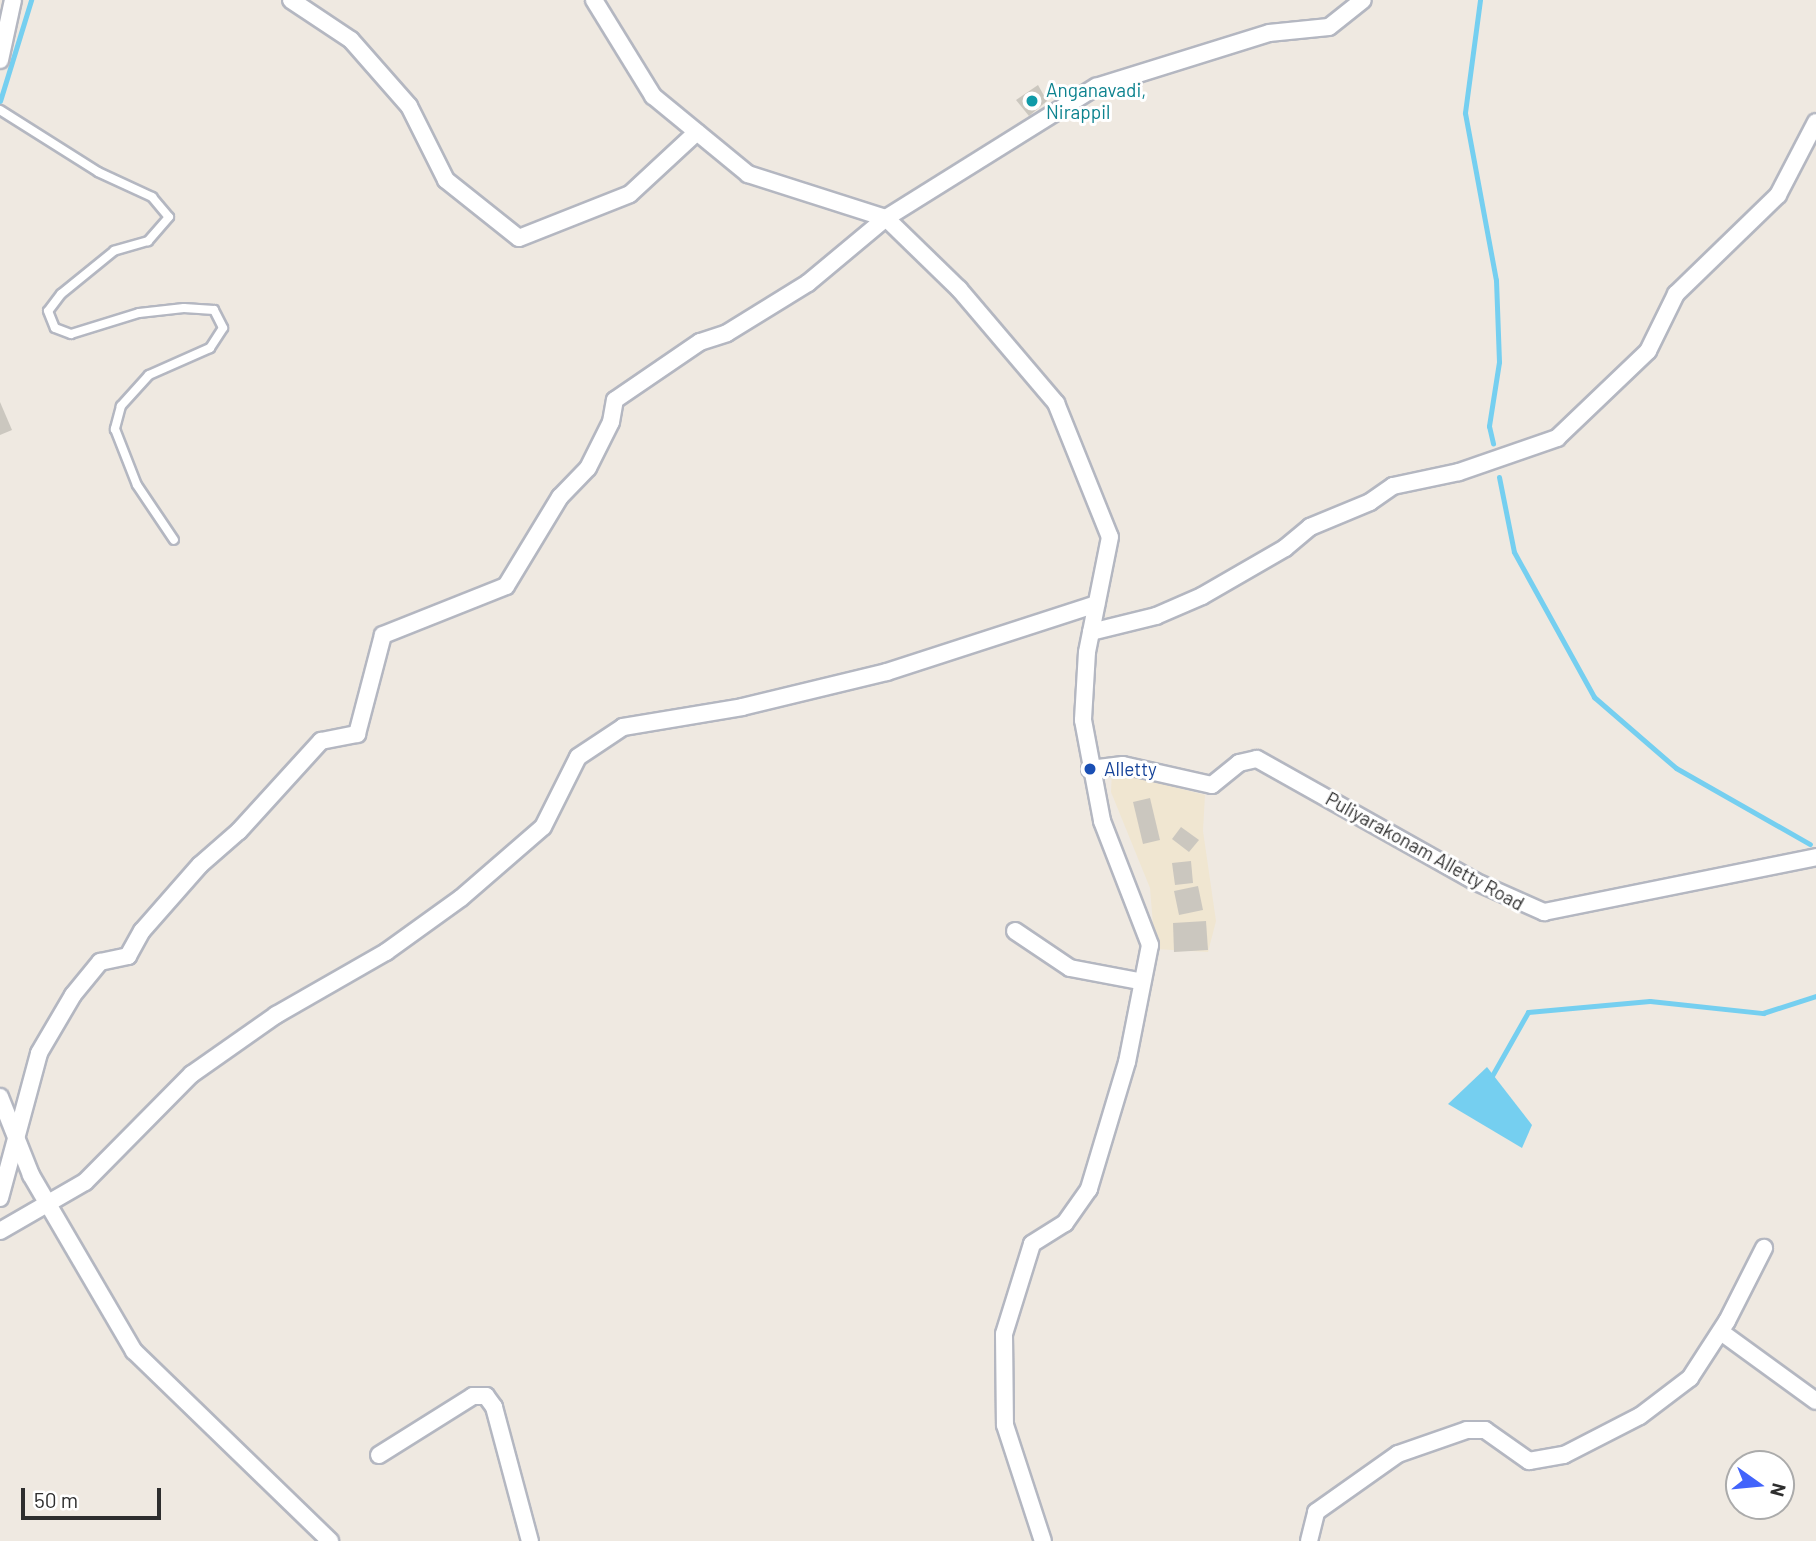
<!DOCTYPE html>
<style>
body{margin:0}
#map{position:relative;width:1816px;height:1541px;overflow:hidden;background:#efe9e1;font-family:Barlow,sans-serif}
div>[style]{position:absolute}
.education>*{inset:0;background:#f0e6d1}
.water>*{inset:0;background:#75cff0}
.stream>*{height:5px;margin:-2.5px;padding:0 2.5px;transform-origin:2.5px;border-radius:2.5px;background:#75cff0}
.building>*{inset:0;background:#cbc7bf}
.roads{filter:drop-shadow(2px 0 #b4b7c1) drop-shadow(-2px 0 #b4b7c1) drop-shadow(0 2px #b4b7c1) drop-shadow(0 -2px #b4b7c1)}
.lane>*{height:8px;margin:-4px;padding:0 4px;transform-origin:4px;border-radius:4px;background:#fff}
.street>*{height:16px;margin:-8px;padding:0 8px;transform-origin:8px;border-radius:8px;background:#fff}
.dots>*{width:19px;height:19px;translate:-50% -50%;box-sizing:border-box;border:4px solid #fff;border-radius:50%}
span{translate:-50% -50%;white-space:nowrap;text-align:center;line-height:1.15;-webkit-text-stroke:6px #fff;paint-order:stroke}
.culture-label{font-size:19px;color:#0d838f}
.left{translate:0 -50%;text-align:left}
.transit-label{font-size:19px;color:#164399}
.street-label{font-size:19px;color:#2e2e2e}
.north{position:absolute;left:1725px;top:1450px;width:70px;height:70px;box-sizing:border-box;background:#fff;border:2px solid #ababab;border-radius:50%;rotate:105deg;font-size:19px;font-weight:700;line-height:28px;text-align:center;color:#2e2e2e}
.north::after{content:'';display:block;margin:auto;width:24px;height:32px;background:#4264fb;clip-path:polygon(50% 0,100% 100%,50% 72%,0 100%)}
.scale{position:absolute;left:21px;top:1488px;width:140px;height:32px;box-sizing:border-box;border:4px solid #2e2e2e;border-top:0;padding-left:9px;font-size:21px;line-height:24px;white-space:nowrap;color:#2e2e2e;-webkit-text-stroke:5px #fff;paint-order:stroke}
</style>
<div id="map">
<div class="education">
<i style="clip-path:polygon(1112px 771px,1205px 795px,1203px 831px,1216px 921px,1208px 952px,1155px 949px,1150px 888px,1111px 792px)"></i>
</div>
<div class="water">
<i style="clip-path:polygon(1487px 1067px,1532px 1125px,1522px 1148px,1448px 1104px)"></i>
</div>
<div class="stream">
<i style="left:1480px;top:0;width:114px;rotate:97.6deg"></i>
<i style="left:1465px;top:113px;width:170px;rotate:79.5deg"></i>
<i style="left:1496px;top:280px;width:82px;rotate:87.9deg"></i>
<i style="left:1499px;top:362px;width:65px;rotate:98.9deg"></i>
<i style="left:1489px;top:426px;width:18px;rotate:77deg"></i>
<i style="left:0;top:101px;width:106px;rotate:-72.9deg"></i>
<i style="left:1499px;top:477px;width:76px;rotate:78.7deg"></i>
<i style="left:1514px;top:552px;width:166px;rotate:61.1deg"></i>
<i style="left:1594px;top:697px;width:108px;rotate:40.9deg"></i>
<i style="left:1676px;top:768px;width:154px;rotate:29.6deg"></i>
<i style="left:1489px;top:1081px;width:79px;rotate:-60.5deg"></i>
<i style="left:1528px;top:1012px;width:122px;rotate:-5.2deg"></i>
<i style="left:1650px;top:1001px;width:114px;rotate:6.1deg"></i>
<i style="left:1763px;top:1013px;width:56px;rotate:-17.8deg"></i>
</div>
<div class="building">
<i style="clip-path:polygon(1038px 85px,1047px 101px,1029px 116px,1016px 100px)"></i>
<i style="clip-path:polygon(0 402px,12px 430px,0 435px)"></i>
<i style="clip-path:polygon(1150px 798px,1160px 840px,1143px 844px,1133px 802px)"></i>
<i style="clip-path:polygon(1181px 827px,1199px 840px,1189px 852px,1172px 839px)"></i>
<i style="clip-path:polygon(1191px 861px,1193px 883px,1175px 885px,1172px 863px)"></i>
<i style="clip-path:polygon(1198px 886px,1203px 910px,1179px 915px,1174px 891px)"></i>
<i style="clip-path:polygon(1206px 921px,1208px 950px,1174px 952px,1173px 923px)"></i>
</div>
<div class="roads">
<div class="lane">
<i style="left:0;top:110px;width:116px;rotate:32.3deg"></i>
<i style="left:98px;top:172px;width:60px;rotate:24.8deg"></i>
<i style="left:152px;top:197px;width:26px;rotate:50deg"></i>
<i style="left:169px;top:217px;width:32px;rotate:131deg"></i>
<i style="left:148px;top:241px;width:35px;rotate:164deg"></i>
<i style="left:114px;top:251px;width:68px;rotate:140.9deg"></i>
<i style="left:61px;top:294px;width:21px;rotate:127deg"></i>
<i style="left:48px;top:311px;width:18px;rotate:68deg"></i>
<i style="left:55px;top:328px;width:17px;rotate:21deg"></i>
<i style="left:71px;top:334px;width:71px;rotate:-17.2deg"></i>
<i style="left:139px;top:313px;width:45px;rotate:-6.3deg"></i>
<i style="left:184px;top:308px;width:30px;rotate:4deg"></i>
<i style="left:214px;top:310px;width:20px;rotate:63deg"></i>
<i style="left:223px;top:328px;width:24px;rotate:123deg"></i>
<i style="left:210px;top:348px;width:67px;rotate:156.1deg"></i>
<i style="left:149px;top:375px;width:42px;rotate:132.1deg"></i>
<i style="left:121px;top:406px;width:24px;rotate:105deg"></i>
<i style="left:115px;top:429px;width:60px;rotate:68.6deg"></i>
<i style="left:137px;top:485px;width:66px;rotate:56.1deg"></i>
</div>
<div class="street">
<i style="left:291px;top:0;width:72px;rotate:33.7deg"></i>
<i style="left:351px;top:40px;width:88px;rotate:48.7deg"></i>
<i style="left:409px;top:106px;width:83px;rotate:63.4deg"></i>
<i style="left:446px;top:180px;width:93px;rotate:38.5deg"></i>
<i style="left:519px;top:238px;width:119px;rotate:-21.6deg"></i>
<i style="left:630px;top:194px;width:91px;rotate:-42.8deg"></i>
<i style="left:594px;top:0;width:113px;rotate:58.4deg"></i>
<i style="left:653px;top:96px;width:123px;rotate:39.4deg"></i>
<i style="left:748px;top:174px;width:145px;rotate:17.7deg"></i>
<i style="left:886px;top:218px;width:102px;rotate:44.2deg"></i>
<i style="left:959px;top:289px;width:150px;rotate:49.6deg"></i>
<i style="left:1056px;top:403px;width:144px;rotate:68.1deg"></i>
<i style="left:1110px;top:537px;width:117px;rotate:101.3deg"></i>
<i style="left:1087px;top:652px;width:68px;rotate:93.4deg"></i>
<i style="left:1083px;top:720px;width:103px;rotate:79.3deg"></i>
<i style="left:1102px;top:821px;width:133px;rotate:68.8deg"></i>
<i style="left:1150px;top:945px;width:119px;rotate:101.1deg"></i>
<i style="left:1127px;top:1062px;width:133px;rotate:106.7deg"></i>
<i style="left:1089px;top:1189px;width:42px;rotate:125.2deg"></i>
<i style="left:1065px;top:1223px;width:39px;rotate:148deg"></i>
<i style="left:1032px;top:1244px;width:94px;rotate:107.3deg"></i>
<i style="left:1004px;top:1334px;width:91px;rotate:89.4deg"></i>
<i style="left:1005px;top:1425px;width:122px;rotate:71.9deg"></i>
<i style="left:0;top:60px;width:61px;rotate:-77.8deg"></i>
<i style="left:1091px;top:632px;width:67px;rotate:-13.8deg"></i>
<i style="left:1156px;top:616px;width:50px;rotate:-23.5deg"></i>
<i style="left:1202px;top:596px;width:96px;rotate:-30deg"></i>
<i style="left:1285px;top:548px;width:33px;rotate:-40deg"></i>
<i style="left:1310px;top:527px;width:65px;rotate:-22.6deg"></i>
<i style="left:1370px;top:502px;width:28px;rotate:-35deg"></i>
<i style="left:1393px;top:486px;width:67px;rotate:-12deg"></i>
<i style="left:1459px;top:472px;width:104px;rotate:-19.1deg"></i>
<i style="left:1557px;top:438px;width:126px;rotate:-43.7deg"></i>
<i style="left:1648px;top:351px;width:64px;rotate:-63.8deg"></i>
<i style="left:1676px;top:294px;width:142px;rotate:-44.1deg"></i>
<i style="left:1778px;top:195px;width:82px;rotate:-62.5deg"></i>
<i style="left:1090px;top:769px;width:33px;rotate:-7deg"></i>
<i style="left:1123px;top:765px;width:91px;rotate:12.7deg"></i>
<i style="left:1212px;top:785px;width:35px;rotate:-39deg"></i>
<i style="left:1239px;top:763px;width:18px;rotate:-13deg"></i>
<i style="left:1257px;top:759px;width:249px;rotate:29.3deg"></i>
<i style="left:1474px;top:881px;width:77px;rotate:23.9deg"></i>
<i style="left:1544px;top:912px;width:278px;rotate:-11.4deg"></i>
<i style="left:1015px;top:931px;width:66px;rotate:33.9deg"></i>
<i style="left:1070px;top:968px;width:70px;rotate:10.7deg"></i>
<i style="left:0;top:1097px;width:84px;rotate:68.3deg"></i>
<i style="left:31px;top:1175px;width:204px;rotate:59.7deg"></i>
<i style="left:134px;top:1351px;width:273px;rotate:44.1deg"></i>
<i style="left:0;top:1198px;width:150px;rotate:-74.9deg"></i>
<i style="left:39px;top:1053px;width:67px;rotate:-59.6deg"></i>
<i style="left:73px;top:995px;width:43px;rotate:-50.7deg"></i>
<i style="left:100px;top:962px;width:29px;rotate:-12deg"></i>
<i style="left:128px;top:956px;width:29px;rotate:-61deg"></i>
<i style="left:142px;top:931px;width:88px;rotate:-48.7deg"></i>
<i style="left:200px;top:865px;width:52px;rotate:-41.1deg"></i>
<i style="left:239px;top:831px;width:122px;rotate:-47.7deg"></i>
<i style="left:321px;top:741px;width:37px;rotate:-11deg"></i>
<i style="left:357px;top:734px;width:102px;rotate:-75.3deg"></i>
<i style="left:383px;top:635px;width:132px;rotate:-21.7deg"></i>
<i style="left:506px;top:586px;width:104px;rotate:-58.8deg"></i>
<i style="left:560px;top:497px;width:40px;rotate:-46deg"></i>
<i style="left:588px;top:468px;width:51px;rotate:-63.4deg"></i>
<i style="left:611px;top:422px;width:22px;rotate:-80deg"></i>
<i style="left:615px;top:400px;width:103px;rotate:-34.3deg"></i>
<i style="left:700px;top:342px;width:28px;rotate:-18deg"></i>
<i style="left:727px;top:333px;width:95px;rotate:-31.7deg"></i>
<i style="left:808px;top:283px;width:102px;rotate:-39.8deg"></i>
<i style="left:886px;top:218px;width:248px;rotate:-32deg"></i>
<i style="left:1096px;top:87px;width:181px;rotate:-17.3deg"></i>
<i style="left:1269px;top:33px;width:60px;rotate:-5.7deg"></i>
<i style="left:1329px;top:27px;width:43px;rotate:-38.5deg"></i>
<i style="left:0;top:1231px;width:98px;rotate:-30deg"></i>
<i style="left:85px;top:1182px;width:152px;rotate:-45.3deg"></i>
<i style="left:192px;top:1074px;width:103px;rotate:-35.1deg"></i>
<i style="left:276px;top:1015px;width:127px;rotate:-29.8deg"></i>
<i style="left:386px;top:952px;width:92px;rotate:-35.8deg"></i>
<i style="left:461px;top:898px;width:108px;rotate:-40.9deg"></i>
<i style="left:543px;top:827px;width:78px;rotate:-63.4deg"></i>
<i style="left:578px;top:757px;width:54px;rotate:-33.7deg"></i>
<i style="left:623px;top:727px;width:121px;rotate:-9.5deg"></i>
<i style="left:742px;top:707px;width:149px;rotate:-13.6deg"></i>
<i style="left:887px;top:672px;width:220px;rotate:-18deg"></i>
<i style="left:1721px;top:1332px;width:117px;rotate:36deg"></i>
<i style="left:379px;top:1455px;width:111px;rotate:-32.1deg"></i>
<i style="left:473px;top:1396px;width:13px"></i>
<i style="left:486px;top:1396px;width:14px;rotate:54deg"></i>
<i style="left:494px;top:1407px;width:139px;rotate:75deg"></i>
<i style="left:1309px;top:1541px;width:30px;rotate:-76deg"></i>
<i style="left:1316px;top:1512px;width:100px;rotate:-35.3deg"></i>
<i style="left:1398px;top:1454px;width:73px;rotate:-19.2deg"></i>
<i style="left:1467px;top:1430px;width:18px"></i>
<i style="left:1485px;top:1430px;width:54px;rotate:35.2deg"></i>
<i style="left:1529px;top:1461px;width:36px;rotate:-10deg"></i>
<i style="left:1564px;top:1455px;width:85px;rotate:-27.2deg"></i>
<i style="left:1640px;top:1416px;width:63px;rotate:-37.2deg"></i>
<i style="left:1690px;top:1378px;width:68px;rotate:-57deg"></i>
<i style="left:1727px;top:1321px;width:82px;rotate:-63.1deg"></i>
</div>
</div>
<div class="dots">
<i style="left:1032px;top:101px;background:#0f9aa8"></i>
<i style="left:1090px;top:769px;background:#1a4fb4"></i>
</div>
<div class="culture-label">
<span class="left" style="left:1046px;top:101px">Anganavadi,<br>Nirappil</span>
</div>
<div class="transit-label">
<span class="left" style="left:1104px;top:769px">Alletty</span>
</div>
<div class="street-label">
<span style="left:1425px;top:851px;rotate:29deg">Puliyarakonam Alletty Road</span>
</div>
<div class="north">N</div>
<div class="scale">50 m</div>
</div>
